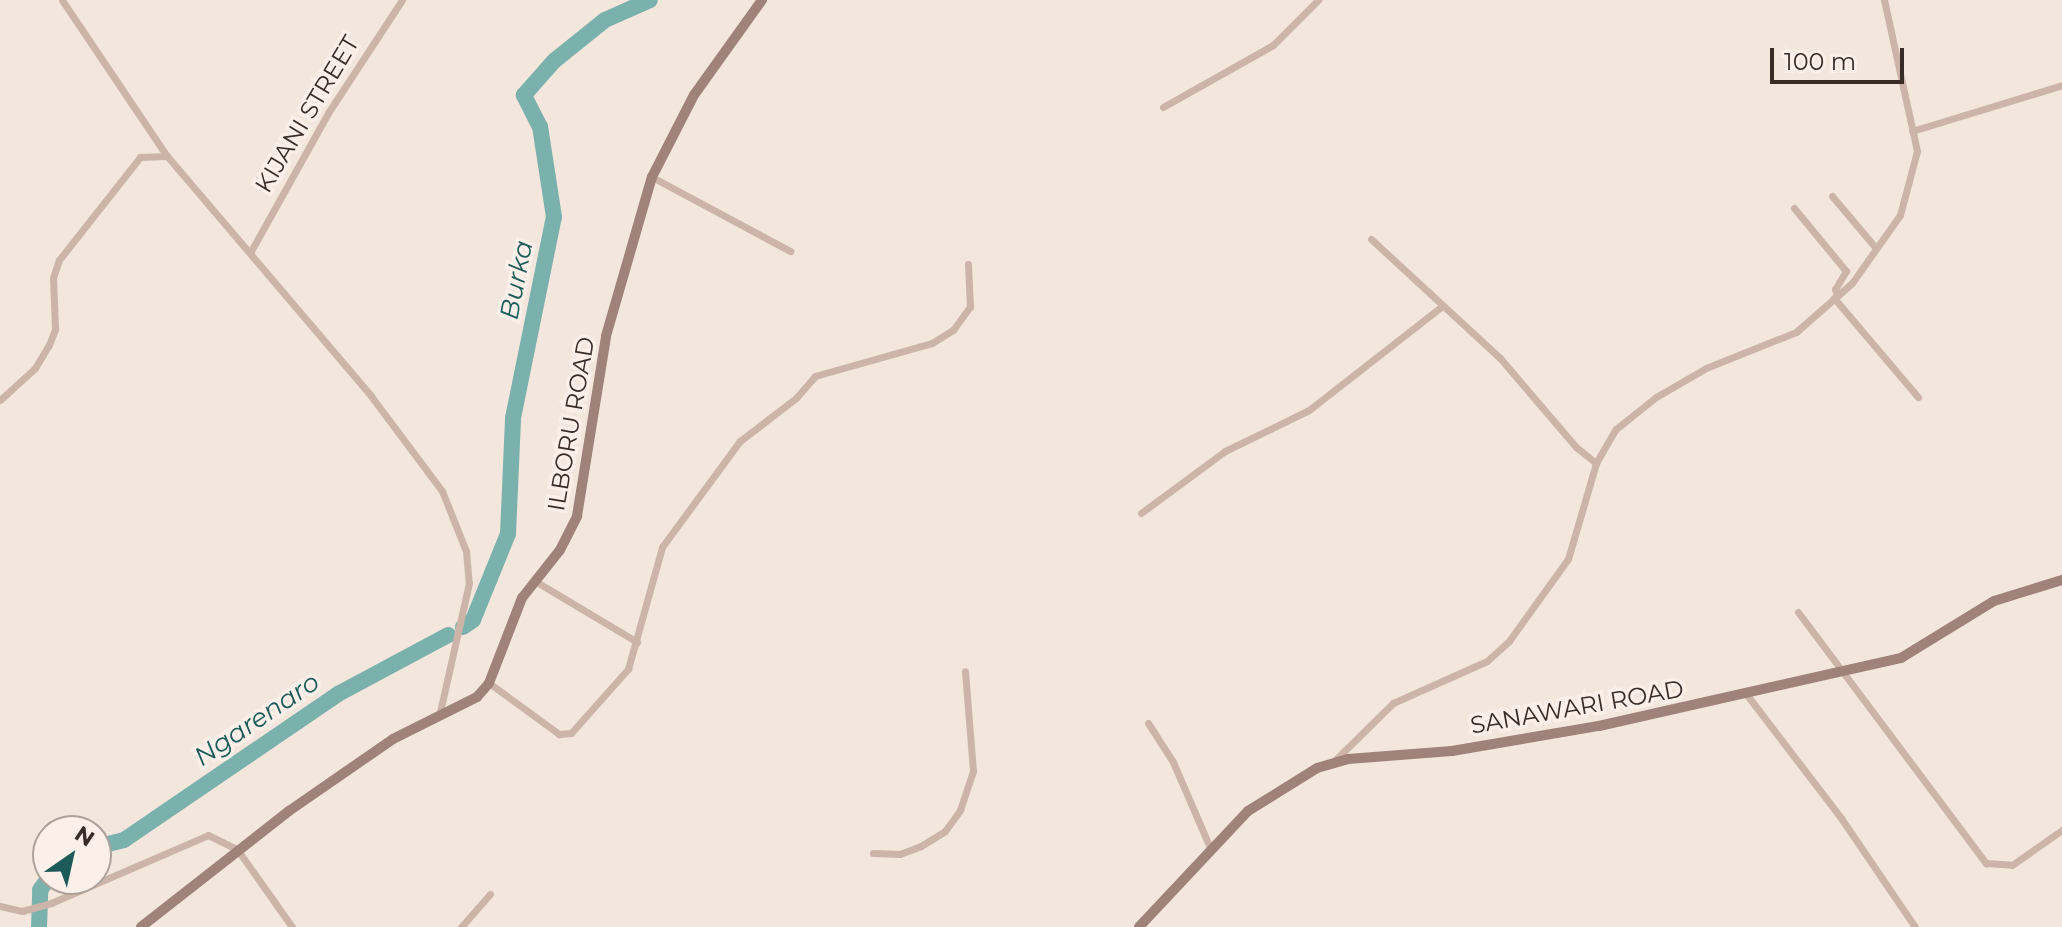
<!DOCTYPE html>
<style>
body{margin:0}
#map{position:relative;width:2062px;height:927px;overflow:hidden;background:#f3e6dd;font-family:Montserrat,sans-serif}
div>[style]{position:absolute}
.river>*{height:16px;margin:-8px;padding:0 8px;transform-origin:8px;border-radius:8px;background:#7bb1ac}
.street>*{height:7px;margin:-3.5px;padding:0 3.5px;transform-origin:3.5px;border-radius:3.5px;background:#ccb4a8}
.secondary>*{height:10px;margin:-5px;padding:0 5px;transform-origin:5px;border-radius:5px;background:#9f8279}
span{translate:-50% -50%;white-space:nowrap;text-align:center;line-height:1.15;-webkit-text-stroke:7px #faf0e9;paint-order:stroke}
.street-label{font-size:24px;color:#382b28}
.water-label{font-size:26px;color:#1c5b57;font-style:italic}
.north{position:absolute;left:32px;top:815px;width:80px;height:80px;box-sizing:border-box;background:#faf0e9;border:2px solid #aca19c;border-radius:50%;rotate:34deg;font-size:22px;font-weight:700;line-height:32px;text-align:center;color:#382b28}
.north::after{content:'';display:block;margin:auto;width:28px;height:36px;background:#1c5b57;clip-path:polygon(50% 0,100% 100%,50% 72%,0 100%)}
.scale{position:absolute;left:1770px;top:48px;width:134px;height:36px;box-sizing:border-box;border:4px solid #382b28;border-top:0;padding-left:10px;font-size:24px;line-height:28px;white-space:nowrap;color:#382b28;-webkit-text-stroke:6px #faf0e9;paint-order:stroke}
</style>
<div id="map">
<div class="river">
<i style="left:463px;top:627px;width:12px;rotate:-35deg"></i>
<i style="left:473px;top:620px;width:93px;rotate:-67.9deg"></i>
<i style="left:508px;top:534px;width:116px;rotate:-87.5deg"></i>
<i style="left:513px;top:418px;width:205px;rotate:-78.5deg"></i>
<i style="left:554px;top:217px;width:91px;rotate:-98.8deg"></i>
<i style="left:540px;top:127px;width:36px;rotate:-117deg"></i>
<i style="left:524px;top:95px;width:45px;rotate:-48.6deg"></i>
<i style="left:554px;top:61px;width:65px;rotate:-38.8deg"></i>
<i style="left:605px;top:20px;width:49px;rotate:-24deg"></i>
<i style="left:96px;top:847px;width:29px;rotate:-14deg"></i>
<i style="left:124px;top:840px;width:259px;rotate:-34.3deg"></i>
<i style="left:338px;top:694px;width:125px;rotate:-28.2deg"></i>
<i style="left:39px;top:927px;width:37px;rotate:-88deg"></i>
<i style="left:40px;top:890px;width:14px;rotate:-54deg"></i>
</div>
<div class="street">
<i style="left:62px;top:0;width:188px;rotate:56.1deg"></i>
<i style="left:167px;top:156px;width:315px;rotate:49.6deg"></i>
<i style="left:371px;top:396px;width:119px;rotate:53.2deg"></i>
<i style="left:442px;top:491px;width:65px;rotate:68.2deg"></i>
<i style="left:466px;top:551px;width:32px;rotate:85deg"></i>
<i style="left:469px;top:583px;width:136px;rotate:102.7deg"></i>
<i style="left:1163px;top:107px;width:126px;rotate:-29.4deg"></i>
<i style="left:1273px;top:45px;width:64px;rotate:-45deg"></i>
<i style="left:1912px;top:131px;width:157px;rotate:-17deg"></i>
<i style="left:652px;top:177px;width:157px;rotate:28.2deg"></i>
<i style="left:1832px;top:196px;width:68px;rotate:49.8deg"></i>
<i style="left:1794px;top:208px;width:82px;rotate:50.5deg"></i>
<i style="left:1846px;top:271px;width:21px;rotate:121deg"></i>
<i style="left:1835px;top:289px;width:7px;rotate:74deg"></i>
<i style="left:1371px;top:239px;width:176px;rotate:42.7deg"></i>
<i style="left:1500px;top:358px;width:117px;rotate:49.5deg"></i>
<i style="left:1576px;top:447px;width:26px;rotate:39deg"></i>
<i style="left:251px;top:251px;width:158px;rotate:-60.8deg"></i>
<i style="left:328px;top:113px;width:135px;rotate:-56.8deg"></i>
<i style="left:1834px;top:298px;width:130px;rotate:49.7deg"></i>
<i style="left:0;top:400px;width:47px;rotate:-42.4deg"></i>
<i style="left:35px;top:368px;width:27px;rotate:-59deg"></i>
<i style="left:49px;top:345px;width:17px;rotate:-69deg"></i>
<i style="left:55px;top:329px;width:51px;rotate:-92.2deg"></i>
<i style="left:53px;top:278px;width:19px;rotate:-72deg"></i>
<i style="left:59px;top:260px;width:131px;rotate:-51.8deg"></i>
<i style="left:140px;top:157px;width:27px;rotate:-2deg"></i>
<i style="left:1141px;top:513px;width:104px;rotate:-36.4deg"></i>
<i style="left:1225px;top:451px;width:93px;rotate:-26deg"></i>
<i style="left:1309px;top:410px;width:167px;rotate:-38deg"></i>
<i style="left:535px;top:581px;width:119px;rotate:30.9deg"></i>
<i style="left:1798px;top:612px;width:314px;rotate:53.2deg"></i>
<i style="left:1986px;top:863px;width:26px;rotate:4deg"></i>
<i style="left:2012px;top:865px;width:61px;rotate:-35deg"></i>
<i style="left:489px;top:683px;width:87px;rotate:36.1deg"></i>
<i style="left:559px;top:734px;width:12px;rotate:-5deg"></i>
<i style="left:571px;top:733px;width:86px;rotate:-48.3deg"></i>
<i style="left:628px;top:669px;width:127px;rotate:-74.4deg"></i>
<i style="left:662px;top:547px;width:132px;rotate:-53.7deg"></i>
<i style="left:740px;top:441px;width:71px;rotate:-37.5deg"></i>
<i style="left:796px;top:398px;width:29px;rotate:-49deg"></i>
<i style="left:815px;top:376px;width:122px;rotate:-15.8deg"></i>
<i style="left:932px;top:343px;width:25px;rotate:-32deg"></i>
<i style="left:953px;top:330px;width:29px;rotate:-54deg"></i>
<i style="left:970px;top:307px;width:43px;rotate:-92.7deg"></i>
<i style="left:1747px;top:695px;width:155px;rotate:52.6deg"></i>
<i style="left:1841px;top:818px;width:132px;rotate:55.8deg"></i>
<i style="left:1148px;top:723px;width:46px;rotate:57.3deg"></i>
<i style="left:1173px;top:762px;width:96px;rotate:66.6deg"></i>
<i style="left:1332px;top:763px;width:86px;rotate:-44.5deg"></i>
<i style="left:1393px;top:703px;width:103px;rotate:-24.1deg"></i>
<i style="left:1487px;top:661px;width:30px;rotate:-42deg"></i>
<i style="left:1509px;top:641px;width:101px;rotate:-54.3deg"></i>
<i style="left:1568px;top:559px;width:100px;rotate:-73.7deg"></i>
<i style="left:1596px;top:463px;width:39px;rotate:-60deg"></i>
<i style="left:1616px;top:429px;width:51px;rotate:-38.7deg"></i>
<i style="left:1656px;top:397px;width:58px;rotate:-30.1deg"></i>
<i style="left:1706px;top:368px;width:97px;rotate:-21.8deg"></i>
<i style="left:1796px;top:332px;width:74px;rotate:-41.2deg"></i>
<i style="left:1852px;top:283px;width:83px;rotate:-54.8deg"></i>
<i style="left:1900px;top:215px;width:66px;rotate:-75.1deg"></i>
<i style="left:1917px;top:151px;width:155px;rotate:-102.3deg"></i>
<i style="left:873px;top:853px;width:27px;rotate:2deg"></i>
<i style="left:900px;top:854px;width:22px;rotate:-21deg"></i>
<i style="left:921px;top:846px;width:28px;rotate:-32deg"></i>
<i style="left:945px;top:831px;width:26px;rotate:-54deg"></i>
<i style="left:960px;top:810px;width:41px;rotate:-71.6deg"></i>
<i style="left:973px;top:771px;width:100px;rotate:-94.6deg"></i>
<i style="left:0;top:906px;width:23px;rotate:13deg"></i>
<i style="left:22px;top:911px;width:30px;rotate:-15deg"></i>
<i style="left:51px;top:903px;width:171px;rotate:-23.4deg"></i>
<i style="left:208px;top:835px;width:32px;rotate:26deg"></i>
<i style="left:237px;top:849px;width:95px;rotate:54.8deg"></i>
<i style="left:461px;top:927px;width:44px;rotate:-48.7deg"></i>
</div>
<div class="secondary">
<i style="left:141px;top:927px;width:188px;rotate:-38.1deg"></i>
<i style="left:289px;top:811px;width:126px;rotate:-34.7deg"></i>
<i style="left:393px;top:739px;width:94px;rotate:-26.6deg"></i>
<i style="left:477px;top:697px;width:18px;rotate:-49deg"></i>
<i style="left:489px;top:683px;width:91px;rotate:-68.8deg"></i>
<i style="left:522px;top:598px;width:61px;rotate:-51.6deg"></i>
<i style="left:560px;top:550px;width:38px;rotate:-63deg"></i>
<i style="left:577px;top:516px;width:182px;rotate:-80.8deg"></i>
<i style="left:606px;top:336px;width:166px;rotate:-73.9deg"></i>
<i style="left:652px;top:177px;width:92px;rotate:-62.9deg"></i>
<i style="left:694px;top:95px;width:117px;rotate:-54.4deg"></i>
<i style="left:1139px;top:927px;width:159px;rotate:-46.8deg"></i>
<i style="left:1248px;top:811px;width:81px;rotate:-31.9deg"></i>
<i style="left:1317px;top:768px;width:32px;rotate:-16deg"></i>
<i style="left:1348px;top:759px;width:104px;rotate:-4.4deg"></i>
<i style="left:1452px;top:751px;width:149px;rotate:-9.7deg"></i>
<i style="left:1599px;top:726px;width:310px;rotate:-12.7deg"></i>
<i style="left:1901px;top:658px;width:109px;rotate:-31.5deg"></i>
<i style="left:1994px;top:601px;width:71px;rotate:-17.2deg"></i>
</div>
<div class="street-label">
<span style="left:307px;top:114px;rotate:-59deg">KIJANI STREET</span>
<span style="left:571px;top:424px;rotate:-80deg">ILBORU ROAD</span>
<span style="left:1577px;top:707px;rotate:-10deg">SANAWARI ROAD</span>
</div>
<div class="water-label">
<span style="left:517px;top:280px;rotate:-79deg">Burka</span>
<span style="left:257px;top:720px;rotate:-34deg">Ngarenaro</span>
</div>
<div class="north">N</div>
<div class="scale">100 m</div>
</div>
